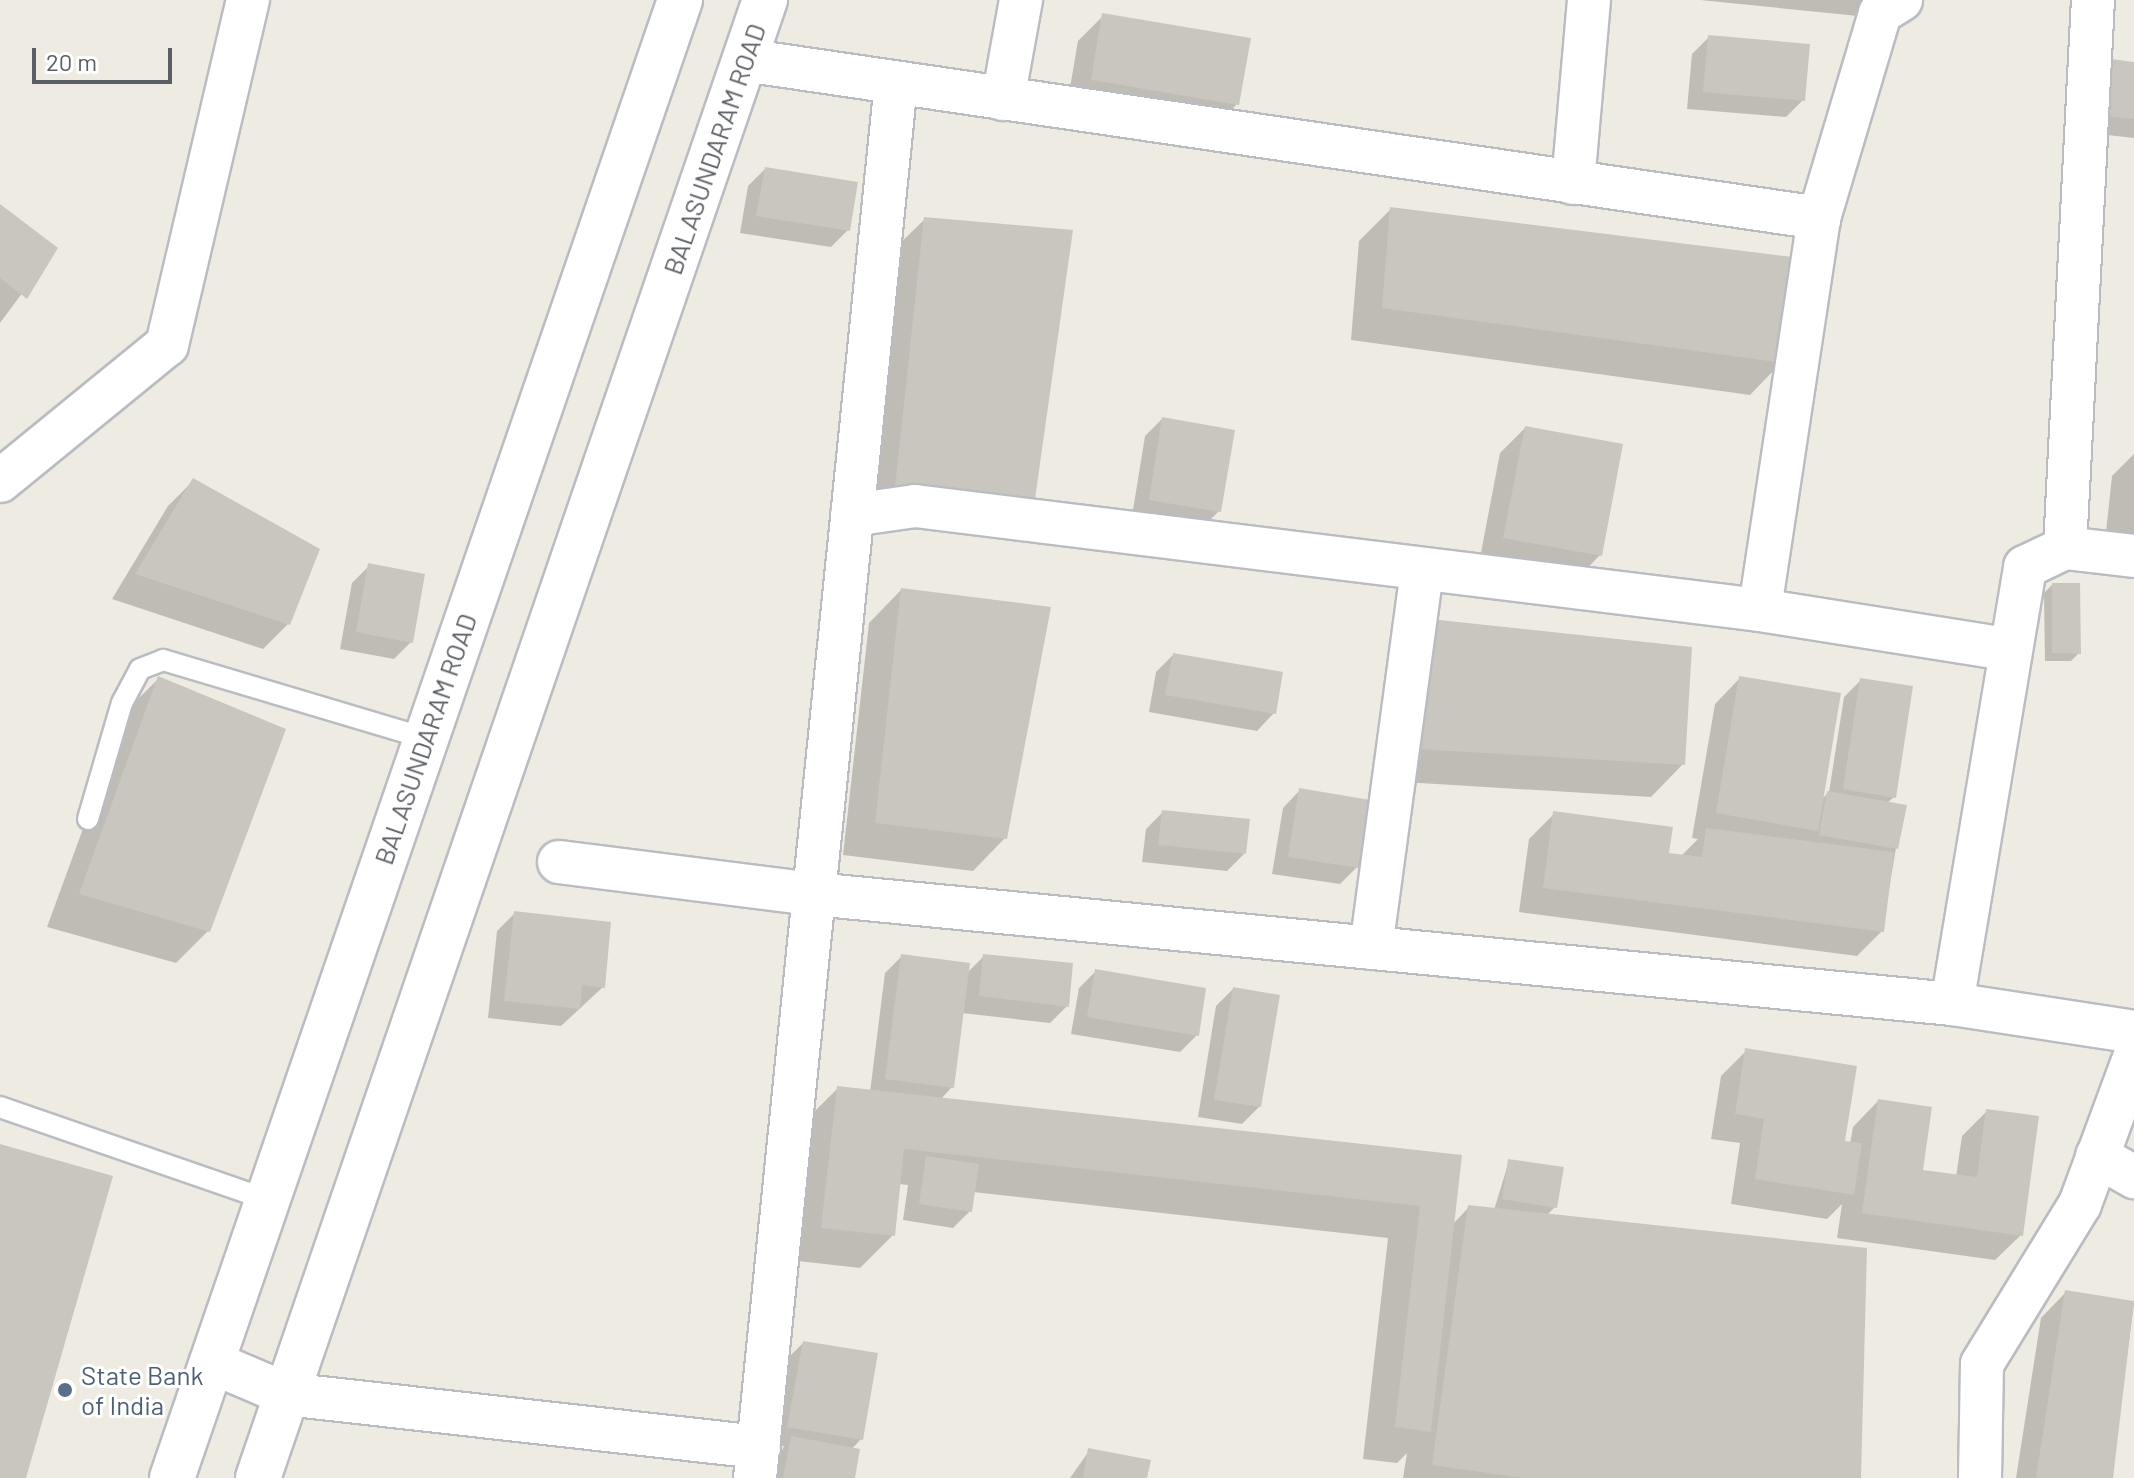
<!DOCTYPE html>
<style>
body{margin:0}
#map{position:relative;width:2134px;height:1478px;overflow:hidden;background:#eeece2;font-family:Barlow,sans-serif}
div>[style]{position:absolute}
.shadow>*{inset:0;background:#0003}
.building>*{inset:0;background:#c9c6bf}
.roads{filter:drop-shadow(2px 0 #babcc2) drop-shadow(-2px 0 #babcc2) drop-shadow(0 2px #babcc2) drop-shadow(0 -2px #babcc2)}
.service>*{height:20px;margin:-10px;padding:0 10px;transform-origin:10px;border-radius:10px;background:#fff}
.minor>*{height:42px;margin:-21px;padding:0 21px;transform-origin:21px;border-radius:21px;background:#fff}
.secondary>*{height:44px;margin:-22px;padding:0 22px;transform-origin:22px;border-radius:22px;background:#fff}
.dots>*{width:22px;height:22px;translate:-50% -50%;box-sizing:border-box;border:4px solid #fff;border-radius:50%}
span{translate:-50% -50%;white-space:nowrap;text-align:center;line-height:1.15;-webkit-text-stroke:6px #fff;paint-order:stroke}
.street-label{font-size:26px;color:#5b5e64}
.service-label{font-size:26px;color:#4e5e75}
.left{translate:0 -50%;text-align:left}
.scale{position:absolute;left:32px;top:48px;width:140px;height:36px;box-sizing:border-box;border:4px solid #5b5e64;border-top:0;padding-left:10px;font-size:24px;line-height:28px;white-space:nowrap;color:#5b5e64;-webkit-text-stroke:6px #fff;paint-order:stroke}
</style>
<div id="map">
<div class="shadow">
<i style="clip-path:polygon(1700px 0,1885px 0,1868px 17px)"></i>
<i style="clip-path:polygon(1103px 16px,1237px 104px,1212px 129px,1067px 105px,1078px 41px)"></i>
<i style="clip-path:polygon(1709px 37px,1803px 100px,1786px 117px,1687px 109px,1692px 54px)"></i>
<i style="clip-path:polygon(2134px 64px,2134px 138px,2089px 133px)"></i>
<i style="clip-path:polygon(765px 169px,848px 230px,831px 247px,740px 233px,748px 186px)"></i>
<i style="clip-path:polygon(0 206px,55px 249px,0 323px)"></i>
<i style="clip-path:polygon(1391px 209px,1782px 362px,1750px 395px,1351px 340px,1359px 241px)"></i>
<i style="clip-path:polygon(925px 219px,1032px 505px,999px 538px,863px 519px,892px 251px)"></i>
<i style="clip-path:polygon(1162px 419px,1219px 511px,1202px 528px,1132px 516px,1145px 436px)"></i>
<i style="clip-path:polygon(1525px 428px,1600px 555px,1575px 581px,1479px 563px,1500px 453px)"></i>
<i style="clip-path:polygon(2134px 454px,2134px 535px,2106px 532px,2112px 476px)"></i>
<i style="clip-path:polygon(193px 481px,288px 624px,263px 649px,112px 599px,168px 506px)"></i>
<i style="clip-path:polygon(369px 566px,411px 642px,394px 659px,340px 649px,352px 583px)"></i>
<i style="clip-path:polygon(2052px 585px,2079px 653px,2071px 661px,2045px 661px,2044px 593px)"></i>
<i style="clip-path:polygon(901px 590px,1005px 838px,973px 871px,843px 855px,869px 623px)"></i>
<i style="clip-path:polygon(evenodd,1431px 621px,1690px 649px,1683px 764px,1651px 797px,1387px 781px,1398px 654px,1431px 621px,1425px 654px,1429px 654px,1420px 760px,1416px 759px,1425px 654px)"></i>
<i style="clip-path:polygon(1173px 655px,1274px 713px,1257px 731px,1149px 712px,1156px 672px)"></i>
<i style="clip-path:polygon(1740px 678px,1821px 800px,1829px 792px,1844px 697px,1861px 680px,1894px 797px,1887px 803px,1896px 848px,1882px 931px,1857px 956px,1519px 912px,1529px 839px,1554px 814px,1667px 854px,1681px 856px,1698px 839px,1692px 838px,1715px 704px)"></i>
<i style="clip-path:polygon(158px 679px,209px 930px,176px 963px,47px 927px,126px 711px)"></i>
<i style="clip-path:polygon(1300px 790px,1357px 867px,1340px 884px,1272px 874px,1283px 808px)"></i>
<i style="clip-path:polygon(1163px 812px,1244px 854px,1227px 871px,1142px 862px,1146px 829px)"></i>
<i style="clip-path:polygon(514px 914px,603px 987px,561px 1026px,488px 1018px,497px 931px)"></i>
<i style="clip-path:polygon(902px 956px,967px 973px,984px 956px,1067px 1006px,1050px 1023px,962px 1013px,952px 1087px,940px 1100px,1460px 1157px,1453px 1224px,1469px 1207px,1494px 1210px,1509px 1161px,1555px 1207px,1547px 1215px,1859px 1478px,1403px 1478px,1407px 1453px,1397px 1463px,1363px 1459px,1388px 1238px,973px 1192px,970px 1211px,953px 1228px,903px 1220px,908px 1185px,898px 1184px,893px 1235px,860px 1268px,789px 1260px,805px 1121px,838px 1088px,870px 1092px,885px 973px)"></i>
<i style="clip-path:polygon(1096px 971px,1197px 1035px,1180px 1052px,1071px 1034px,1079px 988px)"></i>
<i style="clip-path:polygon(1233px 989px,1260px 1106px,1242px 1124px,1198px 1117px,1216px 1006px)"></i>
<i style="clip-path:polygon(1746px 1051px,1843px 1143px,1850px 1144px,1853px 1127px,1878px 1101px,1921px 1172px,1956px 1177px,1962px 1136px,1987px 1111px,2021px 1235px,1995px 1260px,1837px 1238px,1842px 1204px,1827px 1219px,1731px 1204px,1740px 1143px,1711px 1139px,1721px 1076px)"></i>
<i style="clip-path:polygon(2066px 1292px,2134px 1303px,2111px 1478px,2016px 1478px,2041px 1318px)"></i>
<i style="clip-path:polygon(803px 1343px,861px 1439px,851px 1450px,853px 1478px,770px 1478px,784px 1446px,771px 1444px,786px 1360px)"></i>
<i style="clip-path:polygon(1089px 1451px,1145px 1478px,1070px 1478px)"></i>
</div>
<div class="building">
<i style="clip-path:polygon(1102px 13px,1251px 38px,1239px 105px,1091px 80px)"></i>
<i style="clip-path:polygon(1708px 35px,1810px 44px,1805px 101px,1703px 92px)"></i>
<i style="clip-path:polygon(2111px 59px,2134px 62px,2134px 119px,2105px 116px)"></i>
<i style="clip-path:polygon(765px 167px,858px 182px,850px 231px,756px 216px)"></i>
<i style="clip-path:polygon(0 204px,58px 248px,27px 299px,0 278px)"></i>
<i style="clip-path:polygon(1390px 207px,1801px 258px,1784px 363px,1382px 308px)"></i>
<i style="clip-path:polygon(924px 217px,1073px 230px,1034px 506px,895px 487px)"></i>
<i style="clip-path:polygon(1162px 417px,1235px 430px,1221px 512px,1149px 500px)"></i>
<i style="clip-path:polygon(1525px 426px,1623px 444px,1602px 556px,1503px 538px)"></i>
<i style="clip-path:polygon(193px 478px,320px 549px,290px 625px,135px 574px)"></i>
<i style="clip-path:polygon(368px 563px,425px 574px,413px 643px,356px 632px)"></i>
<i style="clip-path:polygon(2052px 583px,2080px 583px,2081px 654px,2052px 653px)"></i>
<i style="clip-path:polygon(901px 588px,1051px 607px,1007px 839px,875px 823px)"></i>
<i style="clip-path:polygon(1430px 619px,1692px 647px,1685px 765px,1419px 749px)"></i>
<i style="clip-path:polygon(1173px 653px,1283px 672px,1276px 714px,1165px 695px)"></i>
<i style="clip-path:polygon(158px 676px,286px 729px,210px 932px,79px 894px)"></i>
<i style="clip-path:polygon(1739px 676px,1841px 693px,1818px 831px,1716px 813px)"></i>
<i style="clip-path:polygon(1860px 678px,1913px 686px,1896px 798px,1843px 789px)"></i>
<i style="clip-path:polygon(1299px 788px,1370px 800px,1359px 868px,1288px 857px)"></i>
<i style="clip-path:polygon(1827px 791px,1907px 805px,1898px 849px,1819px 835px)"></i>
<i style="clip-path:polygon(1162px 810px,1250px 819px,1246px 854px,1158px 845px)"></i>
<i style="clip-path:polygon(1553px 811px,1673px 827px,1669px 853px,1702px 857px,1706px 828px,1894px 852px,1884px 932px,1543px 888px)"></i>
<i style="clip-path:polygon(514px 911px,611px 922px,605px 988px,582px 985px,580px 1009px,504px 1001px)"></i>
<i style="clip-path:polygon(901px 954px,970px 963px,954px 1088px,885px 1079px)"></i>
<i style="clip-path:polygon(983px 954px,1073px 963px,1069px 1007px,979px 996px)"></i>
<i style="clip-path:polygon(1095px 969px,1206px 988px,1199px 1036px,1087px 1017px)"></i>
<i style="clip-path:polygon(1233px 987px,1280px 995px,1261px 1107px,1214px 1100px)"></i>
<i style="clip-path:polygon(1745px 1048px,1857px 1066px,1845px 1141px,1862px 1143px,1854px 1195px,1755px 1179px,1764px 1119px,1735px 1114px)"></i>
<i style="clip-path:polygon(837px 1086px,1462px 1155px,1431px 1432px,1395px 1427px,1420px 1206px,904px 1149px,895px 1236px,821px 1228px)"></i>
<i style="clip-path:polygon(1878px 1099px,1932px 1107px,1923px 1170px,1977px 1177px,1986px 1109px,2039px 1116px,2023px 1236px,1862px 1213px)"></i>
<i style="clip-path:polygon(0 1144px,113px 1176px,26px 1478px,0 1478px)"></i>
<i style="clip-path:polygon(926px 1156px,979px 1164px,972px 1212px,919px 1204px)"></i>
<i style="clip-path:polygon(1508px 1159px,1564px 1167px,1557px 1208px,1502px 1199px)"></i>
<i style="clip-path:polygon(1468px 1205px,1867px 1248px,1861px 1478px,1522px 1478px,1432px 1465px)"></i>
<i style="clip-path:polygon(2065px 1290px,2134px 1301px,2113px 1478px,2036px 1478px)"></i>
<i style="clip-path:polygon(803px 1341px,878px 1353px,863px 1440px,787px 1427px)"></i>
<i style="clip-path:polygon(791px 1436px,860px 1449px,855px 1478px,783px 1478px)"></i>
<i style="clip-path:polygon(1088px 1448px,1151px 1460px,1147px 1478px,1083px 1478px)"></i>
</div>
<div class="roads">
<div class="service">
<i style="left:88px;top:819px;width:121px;rotate:-73.7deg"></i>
<i style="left:122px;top:703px;width:38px;rotate:-62deg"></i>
<i style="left:140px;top:669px;width:25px;rotate:-21deg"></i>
<i style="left:163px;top:660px;width:273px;rotate:16.6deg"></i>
<i style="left:0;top:1107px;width:281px;rotate:19.1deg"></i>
</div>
<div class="minor">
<i style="left:744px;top:60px;width:1087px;rotate:8.36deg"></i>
<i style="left:1819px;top:218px;width:214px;rotate:-73.4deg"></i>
<i style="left:1880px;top:13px;width:25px;rotate:-32deg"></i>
<i style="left:1003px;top:99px;width:101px;rotate:-79.7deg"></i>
<i style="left:1573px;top:183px;width:184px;rotate:-85deg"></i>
<i style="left:1819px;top:218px;width:396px;rotate:98.6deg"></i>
<i style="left:1760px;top:610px;width:249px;rotate:9deg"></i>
<i style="left:0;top:481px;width:215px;rotate:-39.2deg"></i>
<i style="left:167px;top:345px;width:354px;rotate:-76.8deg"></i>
<i style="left:852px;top:515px;width:64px;rotate:-8.1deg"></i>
<i style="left:915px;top:506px;width:851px;rotate:7.02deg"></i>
<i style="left:2065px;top:548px;width:549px;rotate:-87.08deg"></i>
<i style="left:559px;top:862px;width:257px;rotate:7.2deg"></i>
<i style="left:814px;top:894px;width:1143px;rotate:5.52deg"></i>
<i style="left:1952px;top:1004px;width:184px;rotate:8.7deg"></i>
<i style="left:1371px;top:948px;width:380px;rotate:-82.3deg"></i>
<i style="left:1952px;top:1004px;width:443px;rotate:-80.5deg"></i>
<i style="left:2025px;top:567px;width:44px;rotate:-25.4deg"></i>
<i style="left:2065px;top:548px;width:69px;rotate:6.6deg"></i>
<i style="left:2097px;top:1156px;width:43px;rotate:29.6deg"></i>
<i style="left:211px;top:1362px;width:82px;rotate:23.1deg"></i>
<i style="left:286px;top:1394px;width:476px;rotate:6.4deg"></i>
<i style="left:755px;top:1478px;width:1402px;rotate:-84.23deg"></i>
<i style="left:1980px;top:1478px;width:114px;rotate:-89deg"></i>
<i style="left:1982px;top:1364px;width:188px;rotate:-58.5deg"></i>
<i style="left:2080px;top:1204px;width:156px;rotate:-69.7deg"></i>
</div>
<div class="secondary">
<i style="left:172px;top:1478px;width:1563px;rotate:-71.03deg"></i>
<i style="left:258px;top:1478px;width:1563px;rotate:-71.07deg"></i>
</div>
</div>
<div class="dots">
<i style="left:65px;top:1390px;background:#5c6f8a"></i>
</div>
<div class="street-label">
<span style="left:714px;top:149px;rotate:-71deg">BALASUNDARAM ROAD</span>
<span style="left:425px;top:739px;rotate:-71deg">BALASUNDARAM ROAD</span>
</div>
<div class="service-label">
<span class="left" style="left:81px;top:1390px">State Bank<br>of India</span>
</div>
<div class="scale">20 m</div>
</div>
